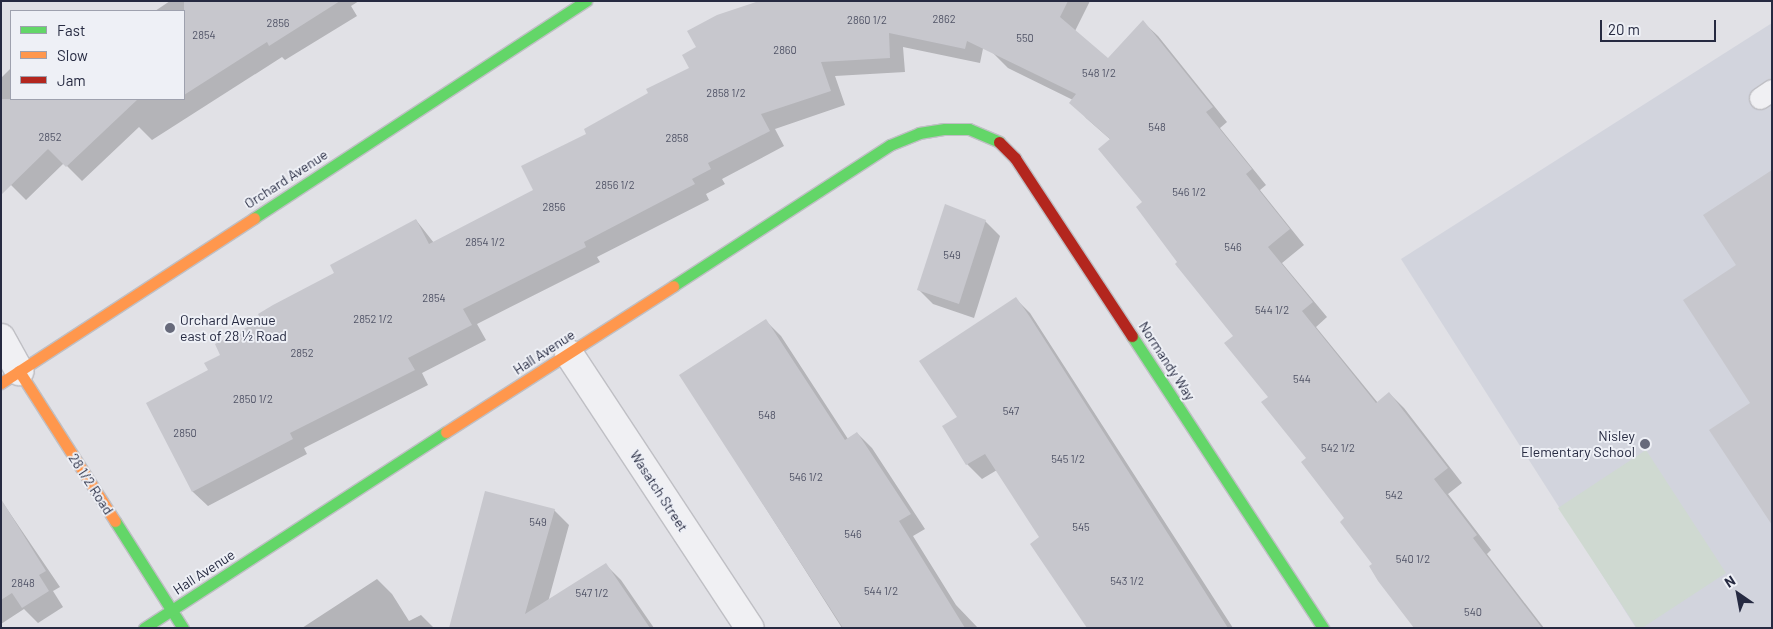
<!DOCTYPE html>
<meta charset="utf-8">
<style>
body{margin:0}
#map{position:relative;width:1773px;height:629px;overflow:hidden;background:#e1e1e6;font-family:Barlow,sans-serif}
div>[style]{position:absolute}
.built>*{inset:0;background:#d2d4dd}
.green>*{inset:0;background:#cfd9d1}
.shadow>*{inset:0;background:#0003}
.building>*{inset:0;background:#c7c7cd}
.roads{filter:drop-shadow(1px 0 #bfbfc4) drop-shadow(-1px 0 #bfbfc4) drop-shadow(0 1px #bfbfc4) drop-shadow(0 -1px #bfbfc4)}
.lane>*{height:21px;margin:-10.5px;padding:0 10.5px;transform-origin:10.5px;border-radius:10.5px;background:#f0f0f3}
.street>*{height:28px;margin:-14px;padding:0 14px;transform-origin:14px;border-radius:14px;background:#f0f0f3}
.fast>*{height:11px;margin:-5.5px;padding:0 5.5px;transform-origin:5.5px;border-radius:5.5px;background:#63d668}
.slow>*{height:11px;margin:-5.5px;padding:0 5.5px;transform-origin:5.5px;border-radius:5.5px;background:#ff974d}
.jam>*{height:11px;margin:-5.5px;padding:0 5.5px;transform-origin:5.5px;border-radius:5.5px;background:#b3261e}
.dots>*{width:14px;height:14px;translate:-50% -50%;box-sizing:border-box;border:2px solid #eef0f6;border-radius:50%}
span{translate:-50% -50%;white-space:nowrap;text-align:center;line-height:1.15;-webkit-text-stroke:4px #eef0f6;paint-order:stroke}
.number-label{font-size:11px;color:#505366}
.number-label span{-webkit-text-stroke-width:0}
.street-label{font-size:14px;color:#262a41}
.poi-label{font-size:14px;color:#262a41}
.left{translate:0 -50%;text-align:left}
.right{translate:-100% -50%;text-align:right}
.frame{position:absolute;inset:0;border:2px solid #262a41;pointer-events:none}
.legend{position:absolute;left:10px;top:10px;width:175px;height:90px;box-sizing:border-box;background:#eef0f6;border:1px solid #9ea1ae;margin:0;padding:6px 9px;list-style:none;font-size:15px;color:#262a41}
.legend li{display:flex;align-items:center;gap:10px;height:25px}
.legend b{width:25px;border:1px solid #9ea1ae}
.north{position:absolute;left:1713px;top:569px;width:50px;height:50px;-webkit-text-stroke:4px #eef0f6;paint-order:stroke;rotate:327deg;font-size:14px;font-weight:700;line-height:20px;text-align:center;color:#262a41}
.north::after{content:'';display:block;margin:auto;width:18px;height:22px;background:#262a41;clip-path:polygon(50% 0,100% 100%,50% 72%,0 100%)}
.scale{position:absolute;left:1600px;top:20px;width:116px;height:22px;box-sizing:border-box;border:2px solid #262a41;border-top:0;padding-left:6px;font-size:15px;line-height:18px;white-space:nowrap;color:#262a41;-webkit-text-stroke:4px #eef0f6;paint-order:stroke}
</style>
<div id="map">
<div class="built">
<i style="clip-path:polygon(1772px 23px,1772px 628px,1636px 628px,1401px 259px)"></i>
</div>
<div class="green">
<i style="clip-path:polygon(1646px 450px,1726px 573px,1642px 628px,1637px 628px,1558px 508px)"></i>
</div>
<div class="shadow">
<i style="clip-path:polygon(170px 1px,359px 1px,351px 6px,357px 16px,285px 60px,282px 57px,152px 140px,139px 127px,82px 181px,64px 163px,26px 200px,1px 175px,1px 78px,11px 68px,11px 99px,184px 99px,184px 11px,155px 11px)"></i>
<i style="clip-path:polygon(993px 1px,980px 63px,903px 47px,905px 72px,835px 76px,845px 105px,775px 129px,784px 146px,722px 179px,725px 184px,706px 194px,709px 200px,597px 257px,600px 262px,477px 324px,486px 340px,422px 373px,428px 385px,304px 448px,307px 454px,208px 506px,193px 492px,148px 403px,209px 371px,263px 320px,416px 220px,434px 243px,535px 190px,588px 135px,649px 94px)"></i>
<i style="clip-path:polygon(1019px 1px,1090px 1px,1075px 31px,1108px 60px,1143px 22px,1158px 36px,1227px 122px,1220px 128px,1266px 185px,1260px 190px,1304px 245px,1282px 263px,1327px 317px,1316px 327px,1378px 403px,1389px 393px,1404px 408px,1462px 483px,1448px 494px,1491px 550px,1487px 554px,1544px 628px,1416px 628px,1234px 336px,1179px 262px,1111px 140px,1086px 118px,1073px 100px,1008px 68px,993px 53px)"></i>
<i style="clip-path:polygon(985px 221px,1000px 236px,974px 318px,933px 304px,919px 290px)"></i>
<i style="clip-path:polygon(1016px 299px,1030px 313px,1233px 628px,1089px 628px,1041px 538px,997px 470px,982px 479px,967px 464px,944px 426px,958px 417px)"></i>
<i style="clip-path:polygon(766px 321px,781px 336px,848px 439px,857px 433px,872px 448px,925px 529px,913px 536px,956px 605px,978px 628px,842px 628px,681px 375px)"></i>
<i style="clip-path:polygon(1px 500px,60px 587px,53px 591px,63px 607px,38px 623px,24px 609px,1px 624px)"></i>
<i style="clip-path:polygon(554px 510px,569px 525px,548px 602px,606px 565px,621px 580px,654px 628px,450px 628px)"></i>
<i style="clip-path:polygon(377px 579px,392px 594px,409px 621px,421px 615px,434px 628px,302px 628px)"></i>
</div>
<div class="building">
<i style="clip-path:polygon(184px 1px,340px 1px,269px 46px,267px 42px,184px 95px)"></i>
<i style="clip-path:polygon(759px 1px,1068px 1px,1060px 17px,1108px 58px,1143px 20px,1213px 107px,1206px 112px,1252px 169px,1246px 174px,1290px 229px,1268px 247px,1313px 302px,1302px 311px,1376px 403px,1389px 392px,1448px 468px,1434px 479px,1477px 535px,1473px 538px,1542px 628px,1414px 628px,1378px 581px,1369px 566px,1372px 564px,1340px 522px,1344px 518px,1301px 462px,1306px 458px,1261px 402px,1268px 397px,1224px 343px,1233px 336px,1175px 264px,1177px 262px,1136px 207px,1142px 202px,1098px 149px,1110px 139px,1069px 103px,1076px 94px,967px 41px,965px 49px,889px 33px,890px 58px,821px 62px,831px 91px,761px 114px,770px 131px,708px 163px,711px 169px,692px 179px,695px 184px,584px 242px,586px 247px,463px 309px,472px 325px,408px 358px,415px 370px,290px 433px,293px 439px,192px 492px,146px 403px,208px 370px,204px 363px,220px 355px,215px 344px,261px 320px,258px 314px,273px 305px,334px 273px,330px 265px,416px 219px,429px 244px,533px 190px,521px 166px,586px 134px,584px 129px,648px 93px,646px 89px,689px 68px,682px 55px,696px 47px,687px 31px,717px 15px)"></i>
<i style="clip-path:polygon(1px 99px,138px 99px,66px 167px,48px 149px,1px 195px)"></i>
<i style="clip-path:polygon(1772px 170px,1772px 525px,1709px 430px,1750px 403px,1683px 300px,1736px 265px,1703px 215px)"></i>
<i style="clip-path:polygon(945px 204px,986px 220px,959px 304px,917px 290px)"></i>
<i style="clip-path:polygon(1016px 297px,1030px 317px,1228px 628px,1087px 628px,1030px 544px,1039px 537px,985px 454px,966px 465px,942px 426px,957px 417px,919px 361px)"></i>
<i style="clip-path:polygon(766px 319px,845px 440px,857px 432px,911px 514px,899px 521px,965px 628px,843px 628px,679px 375px)"></i>
<i style="clip-path:polygon(485px 491px,555px 509px,525px 614px,606px 563px,650px 628px,449px 628px)"></i>
<i style="clip-path:polygon(1px 499px,46px 571px,39px 575px,49px 591px,22px 608px,12px 593px,1px 600px)"></i>
</div>
<div class="roads">
<div class="lane">
<i style="left:1760px;top:98px;width:14px;rotate:-34deg"></i>
</div>
<div class="street">
<i style="left:1px;top:338px;width:38px;rotate:61deg"></i>
<i style="left:569px;top:354px;width:328px;rotate:56.6deg"></i>
</div>
<div class="fast">
<i style="left:254px;top:218px;width:397px;rotate:-33.2deg"></i>
<i style="left:673px;top:286px;width:259px;rotate:-33deg"></i>
<i style="left:890px;top:145px;width:31px;rotate:-22deg"></i>
<i style="left:919px;top:133px;width:26px;rotate:-9deg"></i>
<i style="left:945px;top:129px;width:24px"></i>
<i style="left:969px;top:129px;width:33px;rotate:23deg"></i>
<i style="left:1132px;top:336px;width:349px;rotate:56.8deg"></i>
<i style="left:115px;top:521px;width:127px;rotate:57.6deg"></i>
<i style="left:144px;top:628px;width:360px;rotate:-33deg"></i>
</div>
<div class="slow">
<i style="left:19px;top:371px;width:178px;rotate:57.4deg"></i>
<i style="left:1px;top:383px;width:302px;rotate:-33.1deg"></i>
<i style="left:446px;top:432px;width:270px;rotate:-32.7deg"></i>
</div>
<div class="jam">
<i style="left:999px;top:142px;width:23px;rotate:45deg"></i>
<i style="left:1015px;top:158px;width:213px;rotate:56.7deg"></i>
</div>
</div>
<div class="dots">
<i style="left:170px;top:328px;background:#676a7b"></i>
<i style="left:1645px;top:444px;background:#676a7b"></i>
</div>
<div class="number-label">
<span style="left:944px;top:19px">2862</span>
<span style="left:867px;top:20px">2860 1/2</span>
<span style="left:278px;top:23px">2856</span>
<span style="left:204px;top:35px">2854</span>
<span style="left:1025px;top:38px">550</span>
<span style="left:785px;top:50px">2860</span>
<span style="left:1099px;top:73px">548 1/2</span>
<span style="left:726px;top:93px">2858 1/2</span>
<span style="left:1157px;top:127px">548</span>
<span style="left:50px;top:137px">2852</span>
<span style="left:677px;top:138px">2858</span>
<span style="left:615px;top:185px">2856 1/2</span>
<span style="left:1189px;top:192px">546 1/2</span>
<span style="left:554px;top:207px">2856</span>
<span style="left:485px;top:242px">2854 1/2</span>
<span style="left:1233px;top:247px">546</span>
<span style="left:952px;top:255px">549</span>
<span style="left:434px;top:298px">2854</span>
<span style="left:1272px;top:310px">544 1/2</span>
<span style="left:373px;top:319px">2852 1/2</span>
<span style="left:302px;top:353px">2852</span>
<span style="left:1302px;top:379px">544</span>
<span style="left:253px;top:399px">2850 1/2</span>
<span style="left:1011px;top:411px">547</span>
<span style="left:767px;top:415px">548</span>
<span style="left:185px;top:433px">2850</span>
<span style="left:1338px;top:448px">542 1/2</span>
<span style="left:1068px;top:459px">545 1/2</span>
<span style="left:806px;top:477px">546 1/2</span>
<span style="left:1394px;top:495px">542</span>
<span style="left:538px;top:522px">549</span>
<span style="left:1081px;top:527px">545</span>
<span style="left:853px;top:534px">546</span>
<span style="left:1413px;top:559px">540 1/2</span>
<span style="left:1127px;top:581px">543 1/2</span>
<span style="left:23px;top:583px">2848</span>
<span style="left:881px;top:591px">544 1/2</span>
<span style="left:592px;top:593px">547 1/2</span>
<span style="left:1473px;top:612px">540</span>
</div>
<div class="street-label">
<span style="left:286px;top:179px;rotate:-33deg">Orchard Avenue</span>
<span style="left:544px;top:352px;rotate:-33deg">Hall Avenue</span>
<span style="left:1167px;top:361px;rotate:57deg">Normandy Way</span>
<span style="left:91px;top:484px;rotate:57deg">28 1/2 Road</span>
<span style="left:659px;top:491px;rotate:57deg">Wasatch Street</span>
<span style="left:204px;top:572px;rotate:-33deg">Hall Avenue</span>
</div>
<div class="poi-label">
<span class="left" style="left:180px;top:328px">Orchard Avenue<br>east of 28 ½ Road</span>
<span class="right" style="left:1635px;top:444px">Nisley<br>Elementary School</span>
</div>
<div class="frame"></div>
<ul class="legend">
<li><b style="height:6px;background:#63d668"></b>Fast</li>
<li><b style="height:6px;background:#ff974d"></b>Slow</li>
<li><b style="height:6px;background:#b3261e"></b>Jam</li>
</ul>
<div class="north">N</div>
<div class="scale">20 m</div>
</div>
